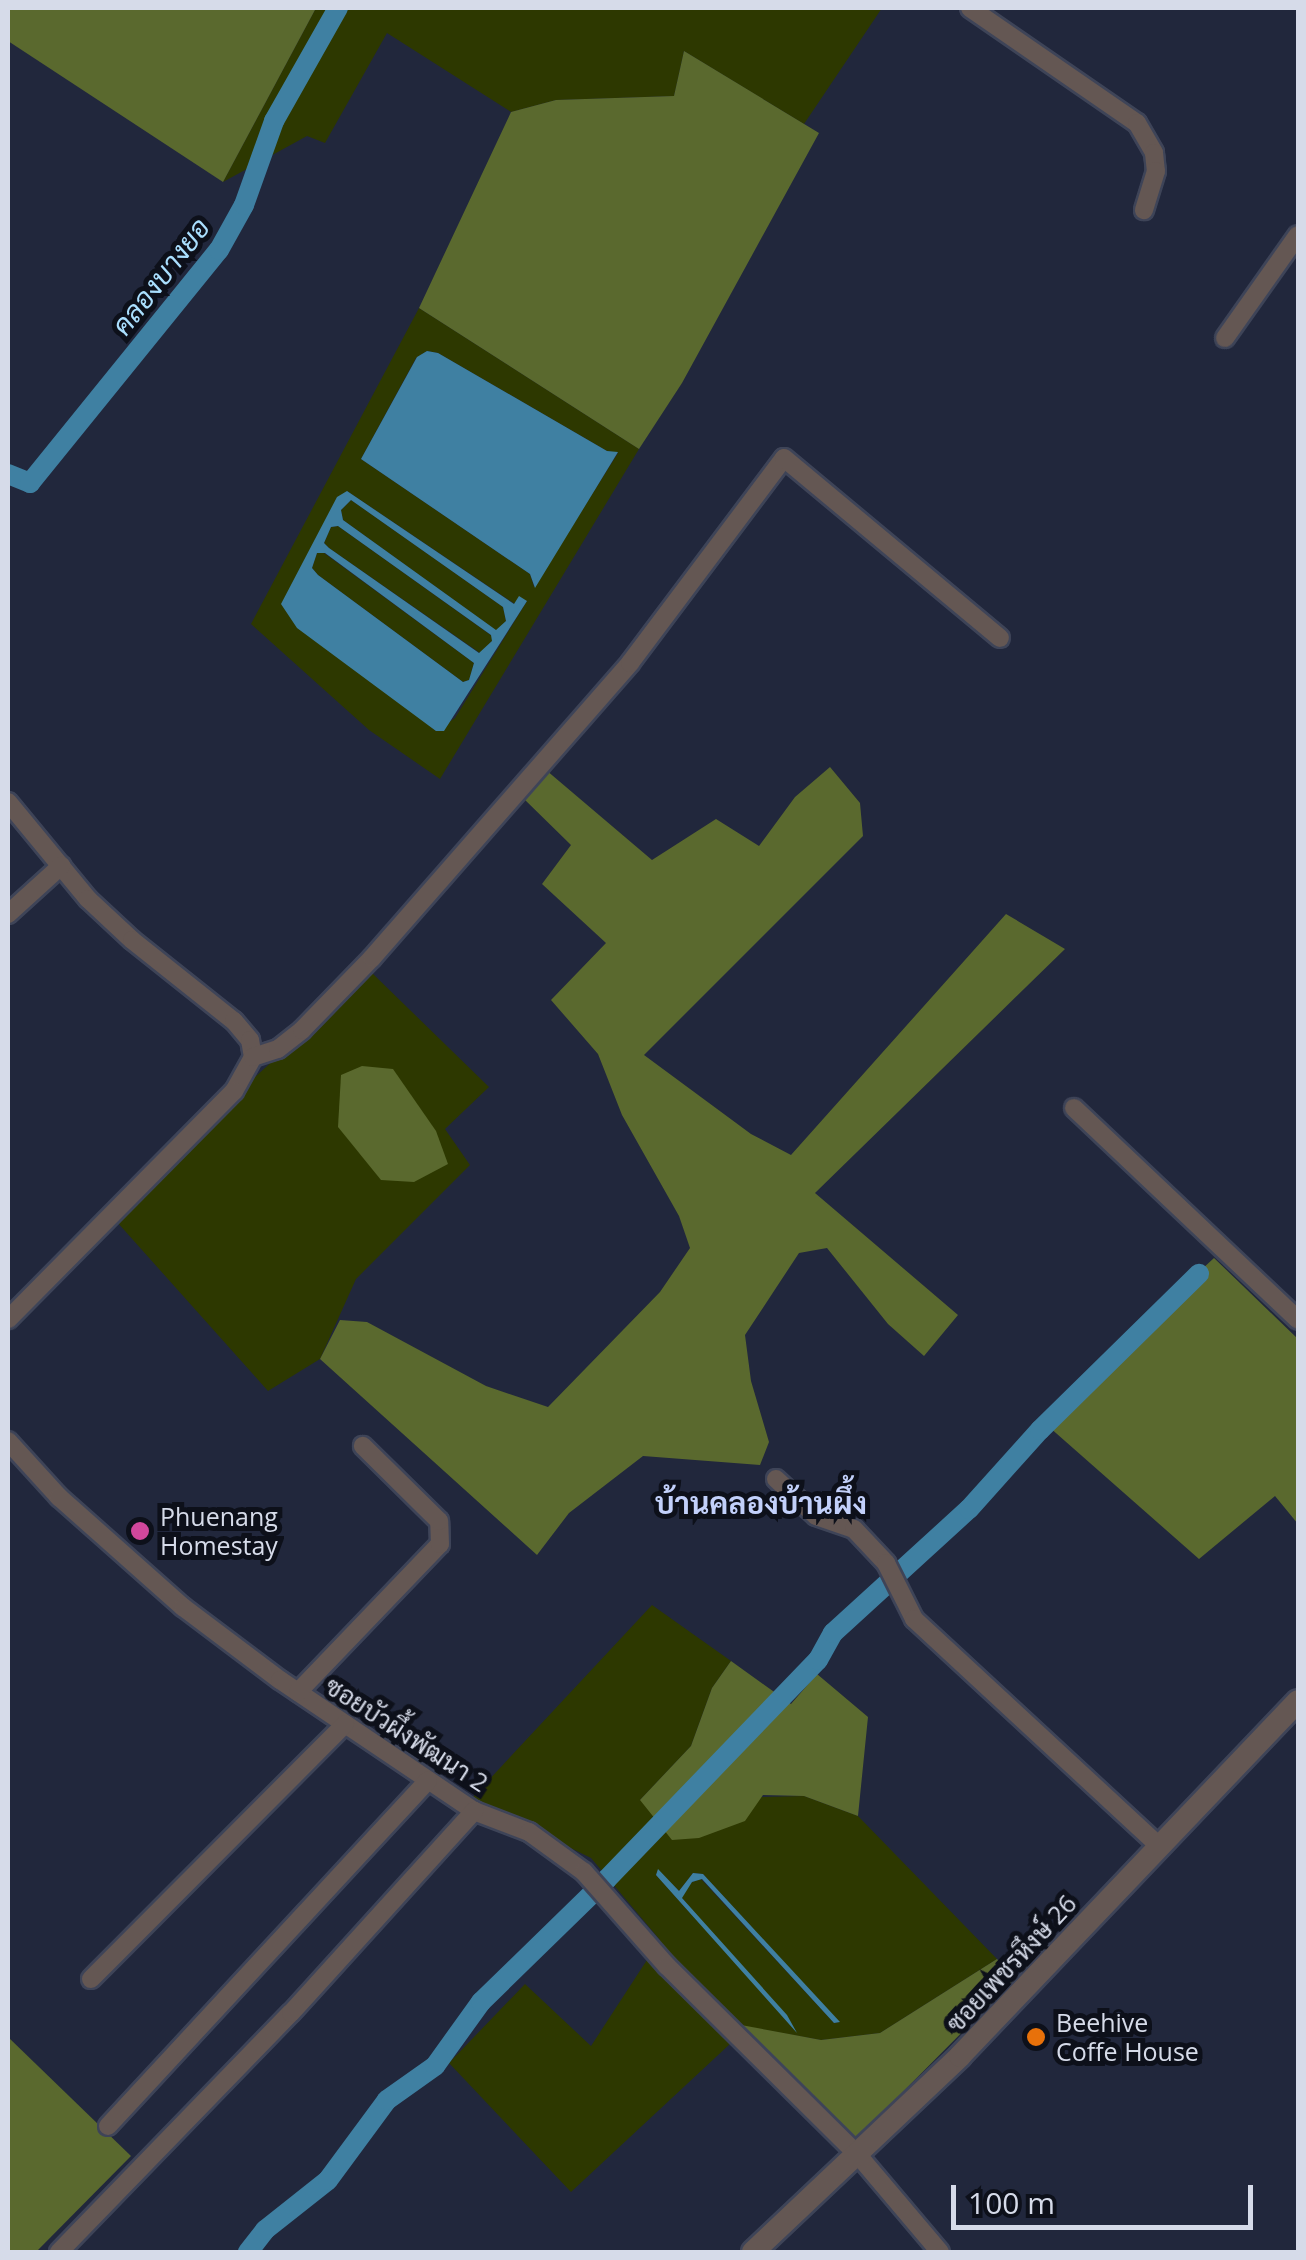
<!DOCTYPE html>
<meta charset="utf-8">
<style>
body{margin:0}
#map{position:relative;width:1306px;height:2260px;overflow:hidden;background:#21273c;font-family:"Open Sans",Sarabun,sans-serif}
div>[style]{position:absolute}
.green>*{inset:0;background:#2d3800}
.forest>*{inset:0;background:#5a692e}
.water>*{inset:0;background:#3f80a2}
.canal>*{height:20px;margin:-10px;padding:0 10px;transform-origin:10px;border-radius:10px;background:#3f80a2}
.roads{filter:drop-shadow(2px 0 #3e4458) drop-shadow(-2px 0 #3e4458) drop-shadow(0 2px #3e4458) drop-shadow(0 -2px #3e4458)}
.minor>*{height:18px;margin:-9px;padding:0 9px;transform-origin:9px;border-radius:9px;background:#645753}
.tertiary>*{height:22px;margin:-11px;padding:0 11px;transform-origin:11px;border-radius:11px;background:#645753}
.dots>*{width:28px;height:28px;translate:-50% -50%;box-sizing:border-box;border:5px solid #0d101a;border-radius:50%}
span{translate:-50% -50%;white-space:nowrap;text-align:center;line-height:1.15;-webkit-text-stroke:10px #0d101a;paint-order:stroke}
.poi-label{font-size:25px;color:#d6dbe9}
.left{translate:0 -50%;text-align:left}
.street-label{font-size:25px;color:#d6dbe9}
.water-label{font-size:28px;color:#aadffe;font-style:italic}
.quarter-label{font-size:30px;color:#c2d0fa;font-weight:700}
.frame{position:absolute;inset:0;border:10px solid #d6dbe9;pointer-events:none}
.scale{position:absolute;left:951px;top:2185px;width:302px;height:45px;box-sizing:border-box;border:5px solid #d6dbe9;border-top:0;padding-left:12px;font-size:30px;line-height:35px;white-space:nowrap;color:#d6dbe9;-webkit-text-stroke:8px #0d101a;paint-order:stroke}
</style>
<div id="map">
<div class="green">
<i style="clip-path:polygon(316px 8px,882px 8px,804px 124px,684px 51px,674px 96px,556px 100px,511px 112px,387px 33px,325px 143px,307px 136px,223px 182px)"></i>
<i style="clip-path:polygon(evenodd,419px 308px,639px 449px,440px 779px,369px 730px,251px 624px,419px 308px,427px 351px,438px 353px,607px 451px,618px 453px,534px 587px,530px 574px,361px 459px,416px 358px,427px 351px,419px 308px,347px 491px,515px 604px,527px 601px,455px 718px,436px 731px,282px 604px,347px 491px)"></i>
<i style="clip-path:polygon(351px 500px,503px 607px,506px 621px,497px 631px,343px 520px,341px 510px)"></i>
<i style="clip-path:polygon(338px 526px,492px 636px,492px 641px,480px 653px,329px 548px,324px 543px,331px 527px)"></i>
<i style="clip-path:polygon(317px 553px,324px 553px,474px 663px,469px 680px,463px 682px,318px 575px,312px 568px)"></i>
<i style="clip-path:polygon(371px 972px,489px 1087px,445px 1129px,470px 1165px,356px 1279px,320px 1359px,268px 1391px,117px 1222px,255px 1077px)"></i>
<i style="clip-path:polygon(evenodd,652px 1605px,731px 1661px,712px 1688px,691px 1746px,640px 1800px,804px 1796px,858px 1816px,997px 1959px,880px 2033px,821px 2040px,742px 2026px,745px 2030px,571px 2192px,449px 2063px,525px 1984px,591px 2046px,660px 1940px,591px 1858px,471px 1799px,652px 1605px,658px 1870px,679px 1891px,693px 1873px,703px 1874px,839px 2022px,834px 2023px,701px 1879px,692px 1882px,681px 1897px,794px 2028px,656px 1875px,658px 1870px)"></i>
</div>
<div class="forest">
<i style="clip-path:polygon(8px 8px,316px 8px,223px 182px,8px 41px)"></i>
<i style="clip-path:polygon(684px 51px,819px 133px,682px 383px,639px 449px,419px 308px,511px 112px,556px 100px,674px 96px)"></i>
<i style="clip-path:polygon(830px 767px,860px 803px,863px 836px,644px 1055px,751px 1134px,791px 1155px,1006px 914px,1065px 949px,815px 1193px,958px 1315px,924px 1356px,888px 1324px,827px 1248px,799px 1253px,745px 1335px,751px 1381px,769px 1442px,760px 1465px,643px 1456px,569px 1513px,537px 1555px,320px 1359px,340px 1320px,367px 1322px,486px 1386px,548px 1407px,660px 1292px,690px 1248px,679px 1216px,622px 1115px,598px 1054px,551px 1000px,606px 943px,542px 884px,571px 845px,523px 798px,546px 770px,652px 860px,716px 819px,759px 846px,795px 797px)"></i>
<i style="clip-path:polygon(362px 1066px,393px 1069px,436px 1131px,448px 1164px,414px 1182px,381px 1180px,338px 1127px,341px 1075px)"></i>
<i style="clip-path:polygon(1214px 1258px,1298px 1339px,1298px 1524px,1275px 1496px,1199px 1559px,1040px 1419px)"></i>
<i style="clip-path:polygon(731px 1661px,791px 1704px,817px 1674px,868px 1717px,858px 1816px,804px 1796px,763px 1795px,745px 1821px,699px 1838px,672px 1840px,640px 1800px,691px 1746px,712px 1688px)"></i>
<i style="clip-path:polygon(997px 1959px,1016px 1978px,855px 2140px,741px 2025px,821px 2040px,880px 2033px)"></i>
<i style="clip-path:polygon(8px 2037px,131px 2156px,36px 2252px,8px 2252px)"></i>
</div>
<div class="water">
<i style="clip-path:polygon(427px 351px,438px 353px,607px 451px,618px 452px,535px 588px,530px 574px,361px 459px,417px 357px)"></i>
<i style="clip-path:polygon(evenodd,347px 491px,514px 604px,519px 596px,527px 601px,444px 731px,436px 731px,297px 628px,281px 604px,337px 497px,347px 491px,351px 500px,503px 607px,506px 621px,496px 630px,343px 520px,341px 510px,351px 500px,347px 491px,338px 526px,491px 635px,492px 641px,479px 653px,329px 548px,324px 543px,331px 527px,338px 526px,347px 491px,317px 553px,325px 553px,474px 663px,469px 680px,463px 682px,318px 575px,312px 568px,317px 553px)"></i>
<i style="clip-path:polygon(658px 1869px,679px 1891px,693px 1873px,703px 1874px,840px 2022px,834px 2023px,702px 1879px,692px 1882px,682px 1898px,787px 2015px,797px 2033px,656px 1875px)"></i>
</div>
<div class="canal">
<i style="left:8px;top:474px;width:24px;rotate:22deg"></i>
<i style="left:30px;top:483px;width:300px;rotate:-51deg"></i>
<i style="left:219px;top:250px;width:51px;rotate:-60.9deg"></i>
<i style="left:244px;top:205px;width:89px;rotate:-70.3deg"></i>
<i style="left:274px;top:121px;width:130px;rotate:-60.5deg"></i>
<i style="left:248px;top:2252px;width:28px;rotate:-52deg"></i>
<i style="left:265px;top:2230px;width:80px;rotate:-38.4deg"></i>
<i style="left:328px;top:2180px;width:99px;rotate:-53.6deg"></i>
<i style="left:387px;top:2100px;width:59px;rotate:-35.3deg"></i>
<i style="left:435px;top:2066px;width:79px;rotate:-54.3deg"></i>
<i style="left:481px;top:2002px;width:176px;rotate:-44.3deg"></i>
<i style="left:607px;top:1879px;width:304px;rotate:-46.1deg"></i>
<i style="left:818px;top:1660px;width:31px;rotate:-61deg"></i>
<i style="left:833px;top:1633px;width:184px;rotate:-42.4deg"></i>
<i style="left:969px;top:1509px;width:106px;rotate:-48.1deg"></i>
<i style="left:1040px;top:1430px;width:223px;rotate:-44.5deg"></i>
</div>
<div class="roads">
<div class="minor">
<i style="left:970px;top:8px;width:203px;rotate:34.6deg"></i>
<i style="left:1137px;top:123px;width:34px;rotate:60deg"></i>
<i style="left:1154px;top:153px;width:18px;rotate:84deg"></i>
<i style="left:1156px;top:171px;width:41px;rotate:107.1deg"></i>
<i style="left:1225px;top:338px;width:126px;rotate:-54.7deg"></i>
<i style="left:8px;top:802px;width:126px;rotate:50.5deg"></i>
<i style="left:88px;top:899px;width:60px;rotate:43deg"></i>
<i style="left:132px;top:940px;width:130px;rotate:38.5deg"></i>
<i style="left:234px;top:1021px;width:25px;rotate:50deg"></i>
<i style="left:250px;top:1040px;width:17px;rotate:80deg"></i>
<i style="left:253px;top:1057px;width:39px;rotate:119deg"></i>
<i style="left:234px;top:1091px;width:321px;rotate:134.7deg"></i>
<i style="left:8px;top:914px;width:72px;rotate:-42.2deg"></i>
<i style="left:253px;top:1057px;width:26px;rotate:-18deg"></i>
<i style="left:278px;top:1049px;width:31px;rotate:-38deg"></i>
<i style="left:302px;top:1030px;width:100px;rotate:-45.8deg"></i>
<i style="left:372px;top:958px;width:392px;rotate:-48.8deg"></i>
<i style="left:630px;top:663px;width:256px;rotate:-53.1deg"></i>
<i style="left:784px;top:458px;width:281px;rotate:39.8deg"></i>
<i style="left:1074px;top:1108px;width:308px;rotate:43.4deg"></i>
<i style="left:8px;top:1441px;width:76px;rotate:47.7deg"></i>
<i style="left:59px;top:1497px;width:166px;rotate:41.6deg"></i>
<i style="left:183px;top:1607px;width:121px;rotate:37deg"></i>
<i style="left:280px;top:1680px;width:234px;rotate:34deg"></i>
<i style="left:474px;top:1811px;width:59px;rotate:20.9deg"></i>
<i style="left:529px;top:1832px;width:68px;rotate:36deg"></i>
<i style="left:584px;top:1872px;width:125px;rotate:48.6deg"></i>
<i style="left:667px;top:1966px;width:269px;rotate:44.7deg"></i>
<i style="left:858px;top:2155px;width:127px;rotate:49.8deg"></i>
<i style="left:776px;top:1479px;width:54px;rotate:42.8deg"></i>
<i style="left:816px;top:1516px;width:40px;rotate:18.9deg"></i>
<i style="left:854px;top:1529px;width:47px;rotate:46.7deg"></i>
<i style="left:886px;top:1563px;width:63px;rotate:63.4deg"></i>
<i style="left:914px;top:1619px;width:333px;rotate:42.8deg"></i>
<i style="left:298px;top:1692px;width:205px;rotate:-46.2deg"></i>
<i style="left:440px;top:1544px;width:23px;rotate:-92deg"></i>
<i style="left:439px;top:1521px;width:107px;rotate:-135.4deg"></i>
<i style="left:91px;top:1979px;width:360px;rotate:-45.1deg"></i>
<i style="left:108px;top:2126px;width:471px;rotate:-47.2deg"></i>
<i style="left:59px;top:2252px;width:333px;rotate:-45.9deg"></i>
<i style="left:291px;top:2013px;width:273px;rotate:-47.8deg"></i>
</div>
<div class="tertiary">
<i style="left:753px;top:2252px;width:285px;rotate:-43.4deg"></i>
<i style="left:960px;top:2056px;width:490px;rotate:-46.4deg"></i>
</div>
</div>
<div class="dots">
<i style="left:140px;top:1531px;background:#d1479c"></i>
<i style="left:1036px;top:2037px;background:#e8710a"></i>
</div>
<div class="poi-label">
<span class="left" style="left:160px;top:1531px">Phuenang<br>Homestay</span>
<span class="left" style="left:1056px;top:2037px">Beehive<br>Coffe House</span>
</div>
<div class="street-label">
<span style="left:407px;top:1734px;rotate:33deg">ซอยบัวผึ้งพัฒนา 2</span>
<span style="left:1011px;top:1963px;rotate:-47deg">ซอยเพชรหึงษ์ 26</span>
</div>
<div class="water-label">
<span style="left:160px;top:276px;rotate:-52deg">คลองบางยอ</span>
</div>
<div class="quarter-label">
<span style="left:761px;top:1503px">บ้านคลองบ้านผึ้ง</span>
</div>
<div class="frame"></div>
<div class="scale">100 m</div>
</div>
